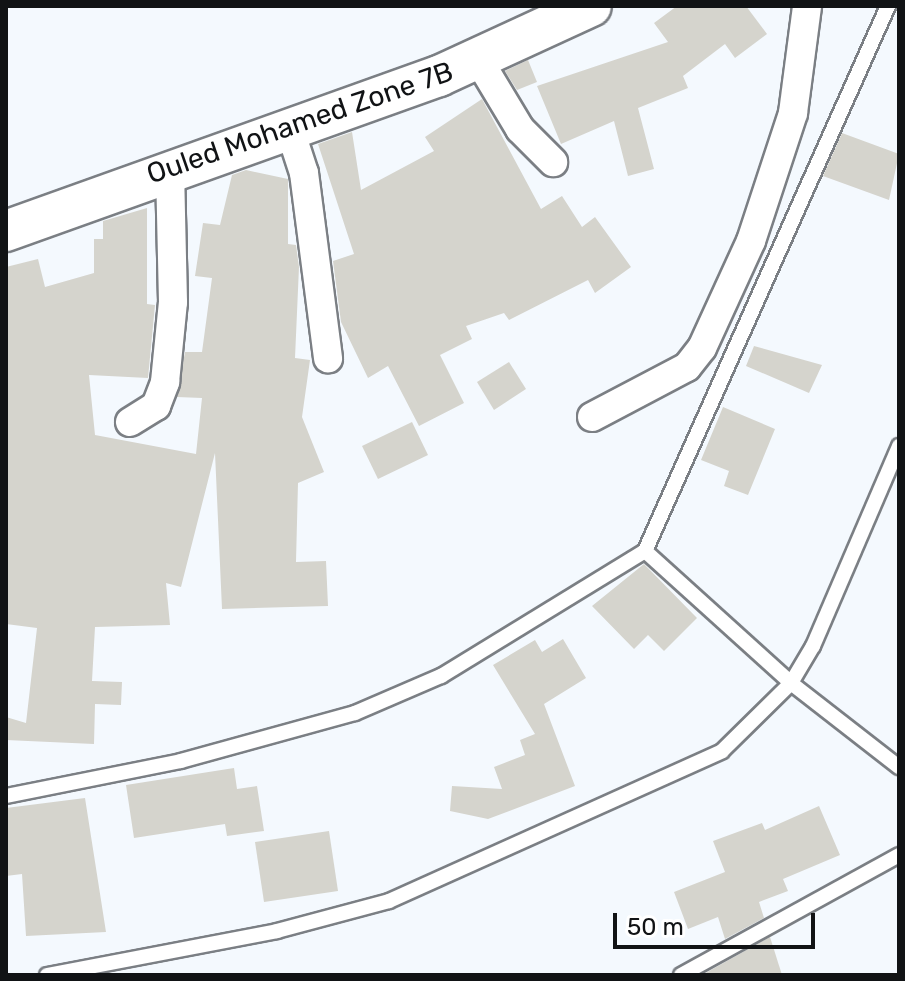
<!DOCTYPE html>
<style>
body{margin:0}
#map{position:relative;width:905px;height:981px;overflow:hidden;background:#f4f9fe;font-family:Rubik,sans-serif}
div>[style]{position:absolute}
.building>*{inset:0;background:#d5d4cd}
.roads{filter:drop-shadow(2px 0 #7b7f84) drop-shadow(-2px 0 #7b7f84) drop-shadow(0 2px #7b7f84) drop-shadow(0 -2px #7b7f84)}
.service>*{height:14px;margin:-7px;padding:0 7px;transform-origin:7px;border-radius:7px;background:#fff}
.minor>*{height:28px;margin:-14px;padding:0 14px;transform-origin:14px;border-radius:14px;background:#fff}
.secondary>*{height:40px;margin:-20px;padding:0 20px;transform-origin:20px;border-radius:20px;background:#fff}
span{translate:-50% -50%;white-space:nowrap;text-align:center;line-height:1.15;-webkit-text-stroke:6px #fff;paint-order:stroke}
.street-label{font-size:28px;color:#111315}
.frame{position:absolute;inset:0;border:8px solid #111315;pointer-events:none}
.scale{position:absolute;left:613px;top:913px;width:202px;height:36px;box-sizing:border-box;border:4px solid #111315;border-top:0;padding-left:10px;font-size:24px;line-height:28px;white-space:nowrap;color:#111315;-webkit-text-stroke:6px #fff;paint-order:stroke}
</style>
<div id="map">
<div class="building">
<i style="clip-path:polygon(677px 6px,746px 6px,767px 34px,735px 58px,725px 44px,683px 76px,688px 88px,638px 108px,654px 169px,628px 176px,614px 121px,561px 144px,537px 86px,668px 42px,654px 23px)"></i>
<i style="clip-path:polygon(528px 60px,537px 82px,517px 90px,505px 71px)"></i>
<i style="clip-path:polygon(482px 99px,541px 209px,562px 196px,582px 227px,595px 217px,631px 267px,595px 293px,588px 280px,509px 320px,504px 313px,466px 326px,472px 339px,440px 355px,464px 403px,419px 426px,388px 366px,368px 378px,341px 322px,333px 261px,354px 254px,318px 144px,352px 132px,361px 190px,434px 151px,425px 137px)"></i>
<i style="clip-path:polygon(842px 133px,899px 154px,889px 200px,823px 176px)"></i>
<i style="clip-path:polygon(246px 170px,288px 179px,288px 244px,296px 245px,299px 267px,295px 358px,310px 360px,302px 417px,324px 472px,298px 483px,296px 562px,326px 561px,328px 606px,222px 609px,215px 453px,181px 587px,166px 583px,170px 625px,95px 627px,92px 681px,122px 682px,121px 705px,95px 704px,94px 744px,6px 740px,6px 717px,26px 723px,37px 628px,6px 624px,6px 267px,38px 259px,45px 287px,94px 273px,94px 239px,103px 239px,103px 221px,147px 208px,147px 304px,155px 305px,148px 378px,89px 375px,95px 435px,196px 454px,202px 398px,177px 397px,185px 352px,202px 352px,212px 278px,195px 276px,203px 223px,220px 225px,232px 175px)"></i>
<i style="clip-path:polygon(754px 346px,822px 365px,809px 393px,746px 366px)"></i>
<i style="clip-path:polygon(509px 362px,526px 389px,494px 410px,477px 382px)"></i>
<i style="clip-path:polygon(723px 407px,775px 429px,748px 495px,724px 486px,729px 471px,701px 460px)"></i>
<i style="clip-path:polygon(412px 422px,428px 455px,378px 479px,362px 446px)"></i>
<i style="clip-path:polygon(644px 564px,697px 618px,664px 651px,648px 635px,634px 649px,592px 606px)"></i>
<i style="clip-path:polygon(563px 639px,586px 678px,544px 704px,575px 786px,488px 819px,450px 811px,452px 786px,502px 789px,494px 767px,525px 755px,520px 740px,535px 734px,493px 665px,535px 640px,542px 652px)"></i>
<i style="clip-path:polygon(234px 768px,237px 789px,257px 786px,264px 831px,227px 836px,225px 824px,134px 838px,126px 785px)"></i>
<i style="clip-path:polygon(85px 798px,106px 932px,26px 936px,22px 874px,6px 876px,6px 808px)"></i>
<i style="clip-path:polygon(819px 806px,840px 855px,783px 879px,788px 891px,759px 902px,764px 918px,725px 939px,718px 917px,688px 929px,674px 892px,725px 872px,713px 841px,762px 823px,765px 830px)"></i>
<i style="clip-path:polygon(329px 831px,338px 891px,264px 902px,255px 842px)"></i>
<i style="clip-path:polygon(770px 937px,782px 975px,702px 975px)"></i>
</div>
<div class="roads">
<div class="service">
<i style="left:645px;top:551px;width:197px;rotate:42.1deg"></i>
<i style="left:791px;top:683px;width:137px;rotate:37.9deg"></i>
<i style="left:6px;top:796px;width:178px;rotate:-11.3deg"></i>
<i style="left:181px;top:761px;width:180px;rotate:-15.4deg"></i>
<i style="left:355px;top:713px;width:94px;rotate:-23.3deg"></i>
<i style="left:441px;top:676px;width:239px;rotate:-31.5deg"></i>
<i style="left:645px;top:551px;width:597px;rotate:-65.97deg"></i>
<i style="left:47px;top:975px;width:234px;rotate:-10.8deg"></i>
<i style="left:277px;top:931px;width:116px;rotate:-15deg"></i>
<i style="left:389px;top:901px;width:365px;rotate:-24.2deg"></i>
<i style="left:722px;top:751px;width:97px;rotate:-44.6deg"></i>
<i style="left:791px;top:683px;width:43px;rotate:-59.3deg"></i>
<i style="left:813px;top:646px;width:218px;rotate:-66.7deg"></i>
<i style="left:681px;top:975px;width:249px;rotate:-28.8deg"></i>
</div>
<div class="minor">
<i style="left:478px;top:59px;width:82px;rotate:59deg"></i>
<i style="left:520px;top:129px;width:47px;rotate:45deg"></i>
<i style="left:290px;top:130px;width:45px;rotate:72deg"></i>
<i style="left:304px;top:173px;width:187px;rotate:82.6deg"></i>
<i style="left:592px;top:417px;width:107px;rotate:-27.8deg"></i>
<i style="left:687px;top:367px;width:24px;rotate:-52deg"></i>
<i style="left:702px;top:348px;width:118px;rotate:-65.4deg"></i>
<i style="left:751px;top:241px;width:135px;rotate:-71.8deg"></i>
<i style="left:793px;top:113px;width:108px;rotate:-82.5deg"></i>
<i style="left:130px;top:422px;width:31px;rotate:-32deg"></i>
<i style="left:156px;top:406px;width:26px;rotate:-69deg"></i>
<i style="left:165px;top:382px;width:80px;rotate:-84.3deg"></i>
<i style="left:173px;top:302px;width:133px;rotate:-91.3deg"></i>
</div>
<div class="secondary">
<i style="left:6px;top:231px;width:460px;rotate:-19.7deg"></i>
<i style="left:439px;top:76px;width:167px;rotate:-24.7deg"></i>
</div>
</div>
<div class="street-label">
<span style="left:300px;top:123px;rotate:-19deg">Ouled Mohamed Zone 7B</span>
</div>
<div class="frame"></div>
<div class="scale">50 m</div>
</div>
